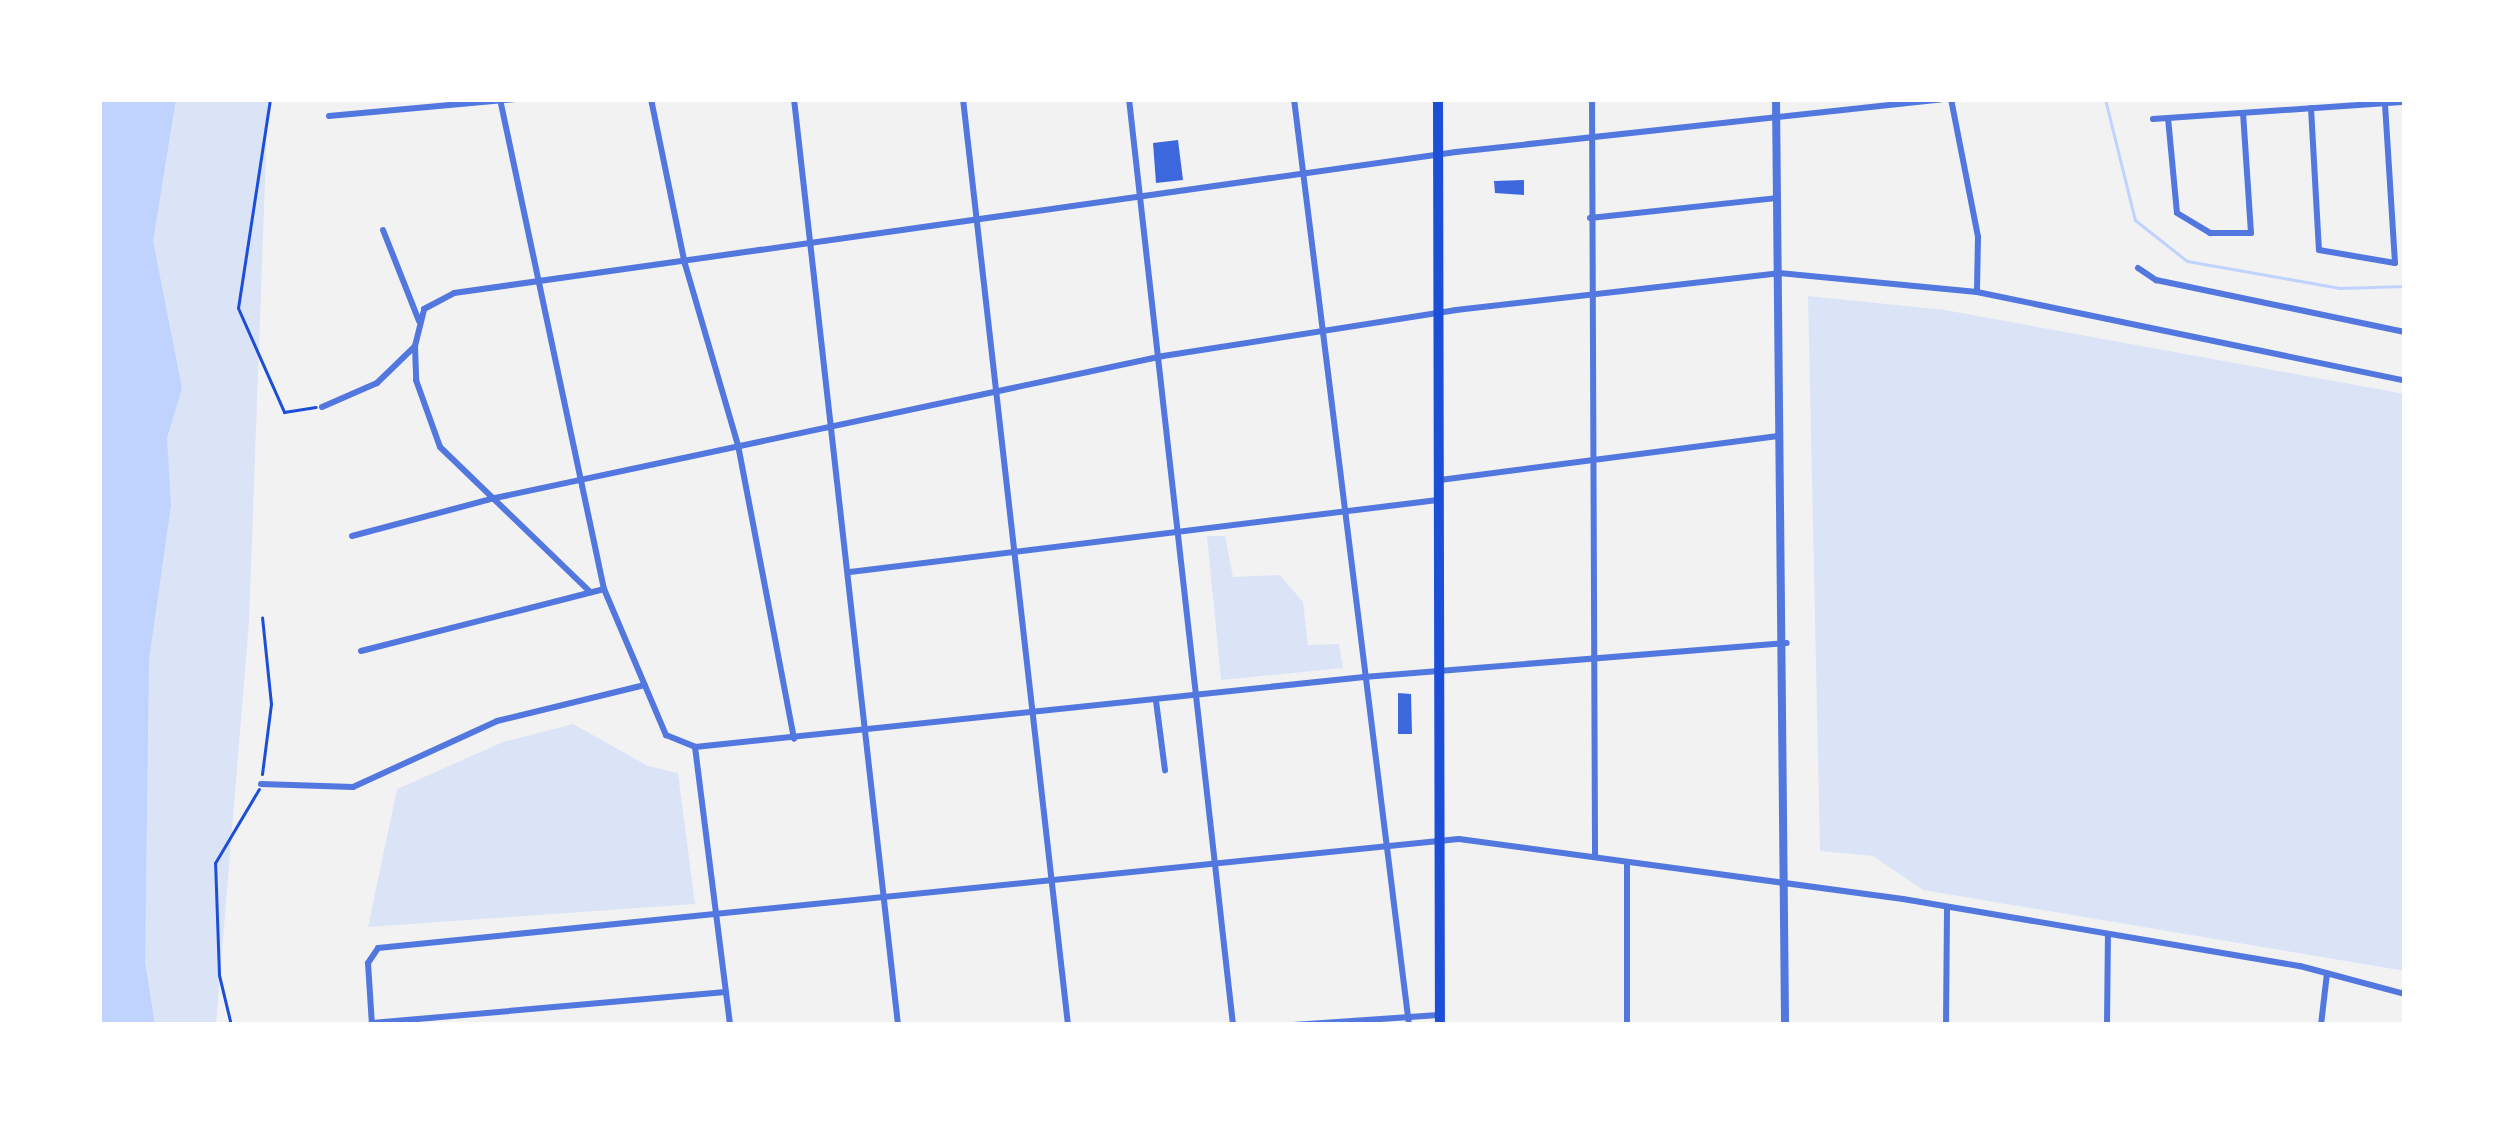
<!DOCTYPE html>
<style>
body{margin:0}
#map{position:relative;width:2504px;height:1124px;overflow:hidden;background:#f2f2f2;font-family:Poppins,sans-serif}
div>[style]{position:absolute}
.green>*{inset:0;background:#dbe4f7}
.water>*{inset:0;background:#bfd3fe}
.stream>*{height:3px;margin:-1.5px;padding:0 1.5px;transform-origin:1.5px;border-radius:1.5px;background:#bfd3fe}
.building>*{inset:0;background:#3d67dc}
.path>*{height:3px;margin:-1.5px;padding:0 1.5px;transform-origin:1.5px;border-radius:1.5px;background:#1d4ed8}
.minor>*{height:6px;margin:-3px;padding:0 3px;transform-origin:3px;border-radius:3px;background:#5277de}
.tertiary>*{height:8px;margin:-4px;padding:0 4px;transform-origin:4px;border-radius:4px;background:#5277de}
.primary>*{height:10px;margin:-5px;padding:0 5px;transform-origin:5px;border-radius:5px;background:#1d4ed8}
span{translate:-50% -50%;white-space:nowrap;text-align:center;line-height:1.15;-webkit-text-stroke:12px #fff;paint-order:stroke}
.frame{position:absolute;inset:0;border:102px solid #fff;pointer-events:none}
</style>
<div id="map">
<div class="green">
<i style="clip-path:polygon(99px 99px,268px 99px,249px 622px,216px 1025px,99px 1025px)"></i>
<i style="clip-path:polygon(1808px 296px,1945px 310px,2405px 394px,2405px 971px,1923px 890px,1873px 856px,1820px 851px)"></i>
<i style="clip-path:polygon(1207px 536px,1225px 536px,1233px 577px,1280px 575px,1303px 602px,1308px 645px,1339px 644px,1343px 668px,1221px 680px)"></i>
<i style="clip-path:polygon(573px 724px,648px 766px,678px 773px,695px 904px,368px 927px,397px 789px,503px 742px)"></i>
</div>
<div class="water">
<i style="clip-path:polygon(99px 99px,176px 99px,153px 241px,182px 388px,167px 438px,171px 505px,149px 660px,145px 962px,155px 1025px,99px 1025px)"></i>
</div>
<div class="stream">
<i style="left:2105px;top:99px;width:125px;rotate:76.1deg"></i>
<i style="left:2135px;top:220px;width:66px;rotate:38.3deg"></i>
<i style="left:2187px;top:261px;width:155px;rotate:10deg"></i>
<i style="left:2340px;top:288px;width:65px;rotate:-1.8deg"></i>
</div>
<div class="building">
<i style="clip-path:polygon(1178px 140px,1183px 180px,1156px 183px,1153px 143px)"></i>
<i style="clip-path:polygon(1524px 180px,1524px 195px,1495px 193px,1494px 181px)"></i>
<i style="clip-path:polygon(1398px 693px,1411px 694px,1412px 734px,1398px 734px)"></i>
</div>
<div class="path">
<i style="left:270px;top:99px;width:211px;rotate:98.7deg"></i>
<i style="left:238px;top:308px;width:114px;rotate:66.1deg"></i>
<i style="left:284px;top:412px;width:32px;rotate:-9deg"></i>
<i style="left:262px;top:774px;width:71px;rotate:-82.7deg"></i>
<i style="left:271px;top:704px;width:87px;rotate:-95.9deg"></i>
<i style="left:231px;top:1025px;width:51px;rotate:-103.5deg"></i>
<i style="left:219px;top:975px;width:112px;rotate:-92deg"></i>
<i style="left:215px;top:863px;width:86px;rotate:-59.3deg"></i>
</div>
<div class="minor">
<i style="left:500px;top:99px;width:501px;rotate:78.02deg"></i>
<i style="left:604px;top:589px;width:159px;rotate:67deg"></i>
<i style="left:666px;top:735px;width:31px;rotate:22deg"></i>
<i style="left:695px;top:747px;width:280px;rotate:82.8deg"></i>
<i style="left:651px;top:99px;width:168px;rotate:78.4deg"></i>
<i style="left:685px;top:264px;width:189px;rotate:73.7deg"></i>
<i style="left:738px;top:445px;width:299px;rotate:79.2deg"></i>
<i style="left:794px;top:99px;width:932px;rotate:83.59deg"></i>
<i style="left:963px;top:99px;width:932px;rotate:83.53deg"></i>
<i style="left:1129px;top:99px;width:932px;rotate:83.59deg"></i>
<i style="left:1294px;top:99px;width:933px;rotate:82.92deg"></i>
<i style="left:1592px;top:99px;width:758px;rotate:89.77deg"></i>
<i style="left:1951px;top:99px;width:141px;rotate:78.9deg"></i>
<i style="left:1978px;top:237px;width:54px;rotate:91.1deg"></i>
<i style="left:2311px;top:108px;width:142px;rotate:86.8deg"></i>
<i style="left:2319px;top:250px;width:77px;rotate:9.7deg"></i>
<i style="left:2395px;top:263px;width:160px;rotate:-93.6deg"></i>
<i style="left:329px;top:116px;width:187px;rotate:-5.2deg"></i>
<i style="left:2168px;top:118px;width:95px;rotate:84.6deg"></i>
<i style="left:2177px;top:213px;width:39px;rotate:31deg"></i>
<i style="left:2210px;top:233px;width:41px"></i>
<i style="left:2251px;top:233px;width:120px;rotate:-93.8deg"></i>
<i style="left:2153px;top:119px;width:253px;rotate:-3.9deg"></i>
<i style="left:1590px;top:218px;width:187px;rotate:-6.1deg"></i>
<i style="left:383px;top:230px;width:98px;rotate:68.4deg"></i>
<i style="left:2138px;top:268px;width:22px;rotate:34deg"></i>
<i style="left:2156px;top:280px;width:254px;rotate:11.8deg"></i>
<i style="left:415px;top:346px;width:34px;rotate:88deg"></i>
<i style="left:416px;top:380px;width:71px;rotate:70.3deg"></i>
<i style="left:440px;top:447px;width:209px;rotate:44deg"></i>
<i style="left:322px;top:407px;width:60px;rotate:-23.6deg"></i>
<i style="left:377px;top:383px;width:53px;rotate:-44.2deg"></i>
<i style="left:415px;top:346px;width:38px;rotate:-76deg"></i>
<i style="left:424px;top:309px;width:34px;rotate:-28deg"></i>
<i style="left:454px;top:293px;width:1012px;rotate:-8.01deg"></i>
<i style="left:1456px;top:152px;width:487px;rotate:-6.2deg"></i>
<i style="left:1440px;top:480px;width:341px;rotate:-7.4deg"></i>
<i style="left:352px;top:536px;width:148px;rotate:-14.9deg"></i>
<i style="left:495px;top:498px;width:683px;rotate:-12deg"></i>
<i style="left:1163px;top:356px;width:297px;rotate:-8.9deg"></i>
<i style="left:1456px;top:310px;width:325px;rotate:-6.5deg"></i>
<i style="left:1779px;top:273px;width:199px;rotate:5.5deg"></i>
<i style="left:1977px;top:292px;width:437px;rotate:11.7deg"></i>
<i style="left:850px;top:572px;width:592px;rotate:-6.98deg"></i>
<i style="left:361px;top:651px;width:251px;rotate:-14.3deg"></i>
<i style="left:1156px;top:701px;width:70px;rotate:82.6deg"></i>
<i style="left:695px;top:747px;width:673px;rotate:-5.97deg"></i>
<i style="left:1364px;top:677px;width:424px;rotate:-4.6deg"></i>
<i style="left:261px;top:784px;width:92px;rotate:1.9deg"></i>
<i style="left:353px;top:787px;width:158px;rotate:-24.6deg"></i>
<i style="left:497px;top:721px;width:152px;rotate:-13.7deg"></i>
<i style="left:372px;top:1023px;width:355px;rotate:-5deg"></i>
<i style="left:372px;top:1025px;width:62px;rotate:-93.7deg"></i>
<i style="left:368px;top:963px;width:18px;rotate:-56deg"></i>
<i style="left:378px;top:948px;width:1086px;rotate:-5.76deg"></i>
<i style="left:1459px;top:839px;width:448px;rotate:7.7deg"></i>
<i style="left:1903px;top:899px;width:403px;rotate:9.6deg"></i>
<i style="left:2300px;top:966px;width:109px;rotate:14.9deg"></i>
<i style="left:1293px;top:1025px;width:146px;rotate:-3.9deg"></i>
<i style="left:1627px;top:1025px;width:161px;rotate:-90deg"></i>
<i style="left:1946px;top:1025px;width:117px;rotate:-89.5deg"></i>
<i style="left:2107px;top:1025px;width:89px;rotate:-89.4deg"></i>
<i style="left:2321px;top:1025px;width:52px;rotate:-83.4deg"></i>
</div>
<div class="tertiary">
<i style="left:1776px;top:99px;width:926px;rotate:89.44deg"></i>
</div>
<div class="primary">
<i style="left:1438px;top:99px;width:926px;rotate:89.88deg"></i>
</div>
<div class="frame"></div>
</div>
